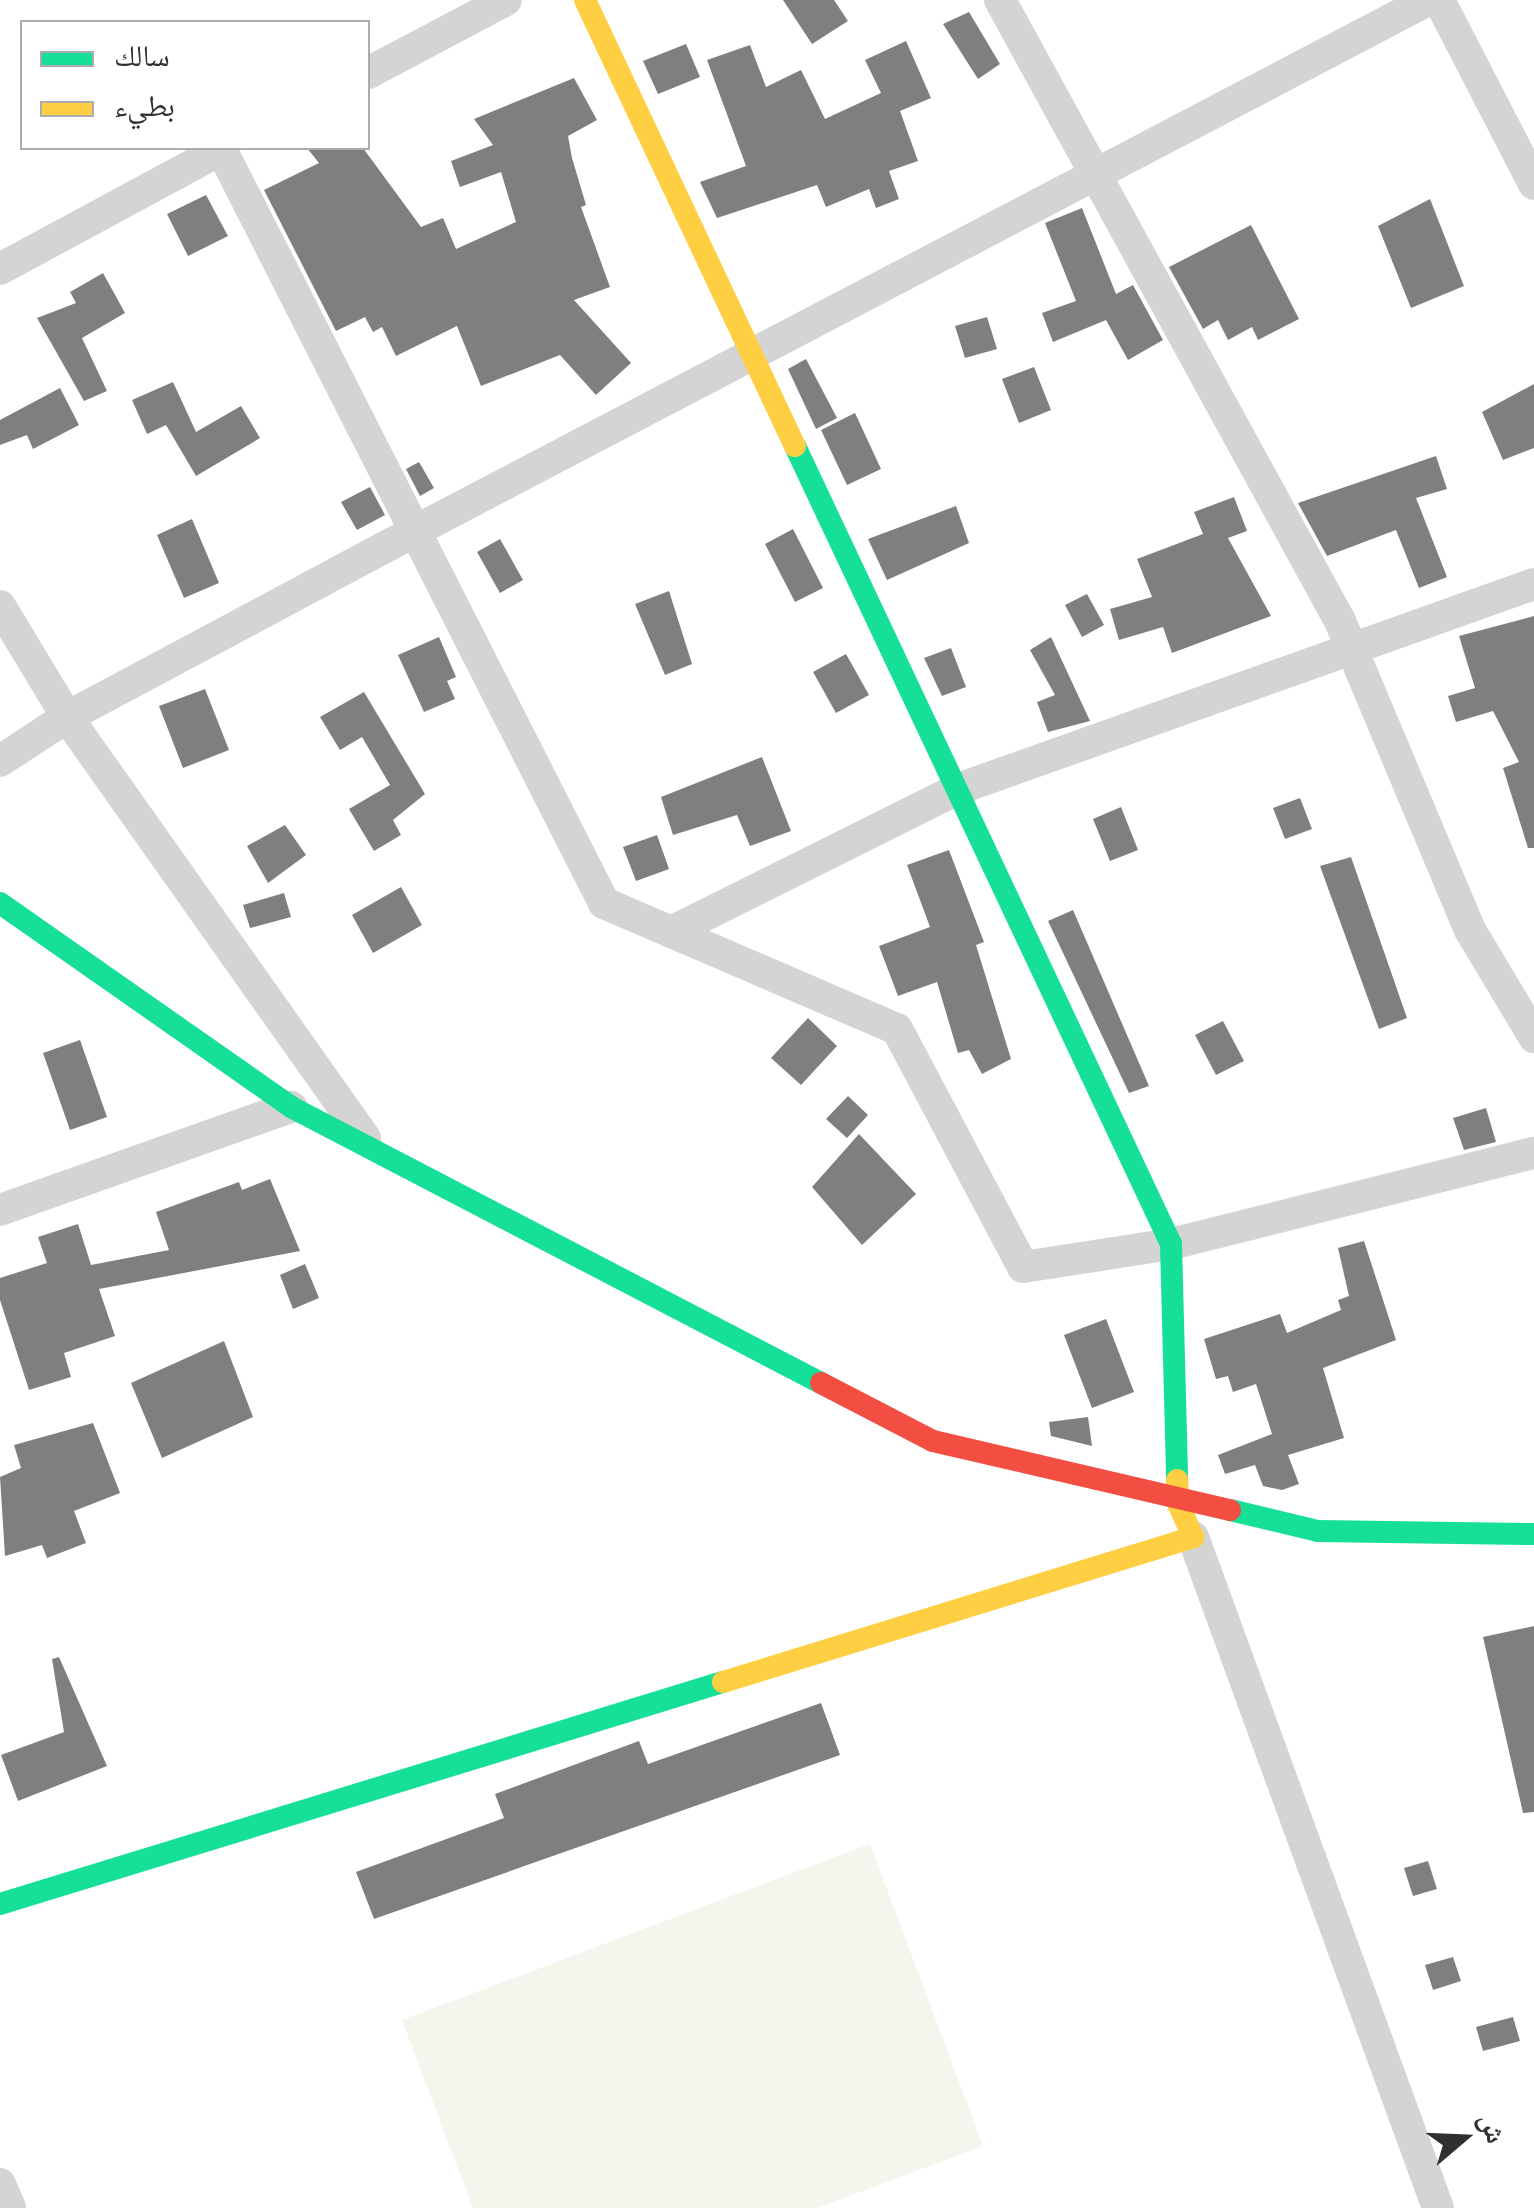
<!DOCTYPE html>
<meta charset="utf-8">
<style>
body{margin:0}
#map{position:relative;width:1534px;height:2208px;overflow:hidden;background:#fff;font-family:Raleway,"Noto Naskh Arabic",sans-serif}
div>[style]{position:absolute}
.green>*{inset:0;background:#f2f6ec}
.building>*{inset:0;background:#7f7f7f}
.street>*{height:32px;margin:-16px;padding:0 16px;transform-origin:16px;border-radius:16px;background:#d4d4d4}
.fast>*{height:22px;margin:-11px;padding:0 11px;transform-origin:11px;border-radius:11px;background:#16e098}
.slow>*{height:22px;margin:-11px;padding:0 11px;transform-origin:11px;border-radius:11px;background:#ffcf43}
.jam>*{height:22px;margin:-11px;padding:0 11px;transform-origin:11px;border-radius:11px;background:#f24e42}
span{translate:-50% -50%;white-space:nowrap;text-align:center;line-height:1.15;-webkit-text-stroke:10px #fff;paint-order:stroke}
.legend{position:absolute;left:20px;top:20px;width:350px;height:130px;box-sizing:border-box;background:#fff;border:2px solid #acacac;margin:0;padding:12px 18px;list-style:none;font-size:30px;color:#303030}
.legend li{display:flex;align-items:center;gap:20px;height:50px}
.legend b{width:50px;border:2px solid #acacac}
.north{position:absolute;left:1414px;top:2088px;width:100px;height:100px;-webkit-text-stroke:8px #fff;paint-order:stroke;rotate:71deg;font-size:28px;font-weight:700;line-height:40px;text-align:center;color:#303030}
.north::after{content:'';display:block;margin:auto;width:35px;height:45px;background:#303030;clip-path:polygon(50% 0,100% 100%,50% 72%,0 100%)}
</style>
<div id="map">
<div class="green">
<i style="clip-path:polygon(870px 1844px,983px 2146px,817px 2208px,473px 2208px,402px 2020px)"></i>
</div>
<div class="building">
<i style="clip-path:polygon(783px 0,834px 0,848px 21px,812px 44px)"></i>
<i style="clip-path:polygon(969px 12px,1000px 64px,978px 79px,943px 24px)"></i>
<i style="clip-path:polygon(906px 41px,931px 98px,900px 111px,918px 161px,889px 171px,899px 199px,876px 208px,869px 189px,826px 207px,817px 185px,717px 218px,700px 182px,746px 166px,707px 60px,750px 45px,766px 87px,801px 70px,825px 119px,881px 93px,865px 60px)"></i>
<i style="clip-path:polygon(686px 44px,700px 77px,658px 94px,643px 61px)"></i>
<i style="clip-path:polygon(574px 78px,597px 120px,568px 136px,572px 158px,586px 205px,581px 207px,610px 287px,574px 300px,631px 363px,596px 395px,560px 355px,481px 386px,457px 326px,396px 356px,382px 327px,373px 332px,365px 317px,336px 331px,264px 190px,319px 163px,307px 148px,363px 148px,421px 227px,443px 218px,456px 249px,516px 222px,501px 172px,460px 187px,451px 161px,493px 145px,474px 119px)"></i>
<i style="clip-path:polygon(206px 195px,228px 236px,188px 256px,167px 214px)"></i>
<i style="clip-path:polygon(1430px 199px,1464px 286px,1411px 308px,1378px 226px)"></i>
<i style="clip-path:polygon(1082px 208px,1116px 294px,1133px 285px,1163px 340px,1128px 360px,1106px 320px,1053px 342px,1042px 313px,1076px 301px,1045px 223px)"></i>
<i style="clip-path:polygon(1251px 225px,1299px 319px,1258px 340px,1252px 327px,1228px 340px,1218px 320px,1203px 329px,1169px 267px)"></i>
<i style="clip-path:polygon(103px 273px,125px 313px,82px 338px,107px 391px,84px 401px,37px 318px,76px 303px,70px 292px)"></i>
<i style="clip-path:polygon(987px 317px,997px 349px,965px 358px,955px 326px)"></i>
<i style="clip-path:polygon(806px 359px,837px 418px,816px 429px,788px 369px)"></i>
<i style="clip-path:polygon(1034px 367px,1051px 410px,1019px 423px,1002px 379px)"></i>
<i style="clip-path:polygon(173px 382px,196px 432px,241px 406px,260px 438px,196px 476px,166px 425px,147px 434px,132px 400px)"></i>
<i style="clip-path:polygon(1534px 384px,1534px 448px,1503px 460px,1482px 412px)"></i>
<i style="clip-path:polygon(60px 388px,79px 425px,33px 449px,27px 435px,0 445px,0 420px)"></i>
<i style="clip-path:polygon(855px 413px,881px 469px,847px 485px,821px 430px)"></i>
<i style="clip-path:polygon(1436px 456px,1447px 489px,1416px 498px,1447px 577px,1419px 588px,1396px 530px,1327px 556px,1298px 503px)"></i>
<i style="clip-path:polygon(419px 462px,434px 488px,420px 496px,406px 469px)"></i>
<i style="clip-path:polygon(370px 487px,385px 515px,357px 530px,341px 502px)"></i>
<i style="clip-path:polygon(1234px 497px,1247px 531px,1228px 538px,1271px 616px,1172px 653px,1163px 627px,1119px 640px,1110px 609px,1152px 597px,1137px 559px,1203px 534px,1194px 512px)"></i>
<i style="clip-path:polygon(956px 506px,969px 543px,887px 580px,868px 539px)"></i>
<i style="clip-path:polygon(192px 519px,219px 583px,184px 598px,157px 535px)"></i>
<i style="clip-path:polygon(793px 529px,823px 588px,795px 602px,765px 544px)"></i>
<i style="clip-path:polygon(500px 539px,523px 580px,500px 593px,477px 552px)"></i>
<i style="clip-path:polygon(669px 591px,692px 664px,665px 675px,635px 604px)"></i>
<i style="clip-path:polygon(1087px 594px,1104px 625px,1082px 637px,1065px 605px)"></i>
<i style="clip-path:polygon(1534px 616px,1534px 848px,1528px 848px,1503px 768px,1519px 762px,1493px 711px,1456px 722px,1448px 696px,1475px 688px,1459px 636px)"></i>
<i style="clip-path:polygon(439px 637px,456px 677px,447px 681px,455px 699px,424px 712px,398px 655px)"></i>
<i style="clip-path:polygon(1051px 637px,1090px 721px,1048px 732px,1037px 702px,1055px 695px,1030px 650px)"></i>
<i style="clip-path:polygon(951px 648px,966px 687px,942px 696px,924px 658px)"></i>
<i style="clip-path:polygon(846px 654px,869px 695px,836px 713px,813px 672px)"></i>
<i style="clip-path:polygon(205px 689px,229px 750px,183px 768px,159px 706px)"></i>
<i style="clip-path:polygon(364px 692px,425px 794px,393px 820px,401px 835px,374px 851px,349px 809px,390px 785px,362px 737px,340px 750px,320px 717px)"></i>
<i style="clip-path:polygon(762px 757px,791px 831px,750px 846px,737px 815px,673px 835px,661px 797px)"></i>
<i style="clip-path:polygon(1300px 798px,1312px 829px,1285px 839px,1273px 808px)"></i>
<i style="clip-path:polygon(1121px 807px,1138px 850px,1110px 861px,1093px 819px)"></i>
<i style="clip-path:polygon(285px 825px,306px 855px,268px 883px,247px 846px)"></i>
<i style="clip-path:polygon(657px 835px,669px 869px,636px 881px,623px 847px)"></i>
<i style="clip-path:polygon(949px 850px,984px 942px,976px 945px,1011px 1059px,982px 1074px,969px 1050px,958px 1053px,937px 982px,898px 996px,879px 946px,930px 927px,907px 865px)"></i>
<i style="clip-path:polygon(1351px 857px,1407px 1018px,1379px 1029px,1320px 866px)"></i>
<i style="clip-path:polygon(401px 887px,422px 925px,373px 953px,352px 915px)"></i>
<i style="clip-path:polygon(284px 893px,291px 917px,250px 928px,243px 905px)"></i>
<i style="clip-path:polygon(1073px 910px,1149px 1086px,1129px 1093px,1048px 921px)"></i>
<i style="clip-path:polygon(808px 1018px,837px 1046px,801px 1085px,771px 1058px)"></i>
<i style="clip-path:polygon(1223px 1021px,1244px 1061px,1216px 1075px,1195px 1035px)"></i>
<i style="clip-path:polygon(80px 1040px,107px 1117px,70px 1130px,43px 1053px)"></i>
<i style="clip-path:polygon(848px 1096px,868px 1115px,847px 1138px,826px 1119px)"></i>
<i style="clip-path:polygon(1486px 1108px,1496px 1142px,1464px 1150px,1453px 1118px)"></i>
<i style="clip-path:polygon(859px 1134px,916px 1194px,862px 1245px,812px 1187px)"></i>
<i style="clip-path:polygon(270px 1179px,300px 1251px,99px 1289px,115px 1336px,64px 1353px,71px 1377px,29px 1390px,0 1300px,0 1278px,47px 1263px,38px 1237px,78px 1224px,91px 1265px,169px 1250px,156px 1212px,239px 1182px,242px 1190px)"></i>
<i style="clip-path:polygon(1364px 1241px,1396px 1340px,1323px 1368px,1344px 1438px,1288px 1455px,1299px 1484px,1282px 1490px,1263px 1486px,1255px 1465px,1225px 1474px,1218px 1455px,1272px 1434px,1256px 1384px,1233px 1392px,1228px 1376px,1216px 1379px,1204px 1339px,1280px 1314px,1287px 1333px,1341px 1310px,1338px 1300px,1349px 1296px,1338px 1248px)"></i>
<i style="clip-path:polygon(305px 1264px,319px 1298px,293px 1309px,280px 1275px)"></i>
<i style="clip-path:polygon(1106px 1319px,1134px 1392px,1092px 1408px,1064px 1335px)"></i>
<i style="clip-path:polygon(224px 1341px,253px 1417px,162px 1458px,131px 1383px)"></i>
<i style="clip-path:polygon(1088px 1417px,1092px 1446px,1051px 1436px,1049px 1422px)"></i>
<i style="clip-path:polygon(93px 1423px,120px 1493px,74px 1511px,86px 1543px,47px 1558px,42px 1545px,5px 1556px,0 1477px,21px 1468px,14px 1445px)"></i>
<i style="clip-path:polygon(1534px 1626px,1534px 1812px,1523px 1813px,1483px 1637px)"></i>
<i style="clip-path:polygon(59px 1657px,107px 1766px,18px 1801px,1px 1755px,64px 1732px,52px 1659px)"></i>
<i style="clip-path:polygon(821px 1703px,840px 1755px,374px 1919px,356px 1872px,504px 1818px,495px 1794px,639px 1741px,648px 1764px)"></i>
<i style="clip-path:polygon(1428px 1861px,1437px 1889px,1413px 1896px,1404px 1868px)"></i>
<i style="clip-path:polygon(1453px 1957px,1461px 1981px,1433px 1990px,1425px 1965px)"></i>
<i style="clip-path:polygon(1513px 2017px,1520px 2041px,1483px 2051px,1476px 2027px)"></i>
</div>
<div class="street">
<i style="left:1000px;top:0;width:708px;rotate:61.3deg"></i>
<i style="left:1340px;top:621px;width:335px;rotate:67.2deg"></i>
<i style="left:1470px;top:930px;width:125px;rotate:59.1deg"></i>
<i style="left:1439px;top:0;width:207px;rotate:62.7deg"></i>
<i style="left:368px;top:73px;width:156px;rotate:-27.9deg"></i>
<i style="left:221px;top:149px;width:846px;rotate:63.07deg"></i>
<i style="left:604px;top:903px;width:319px;rotate:23.3deg"></i>
<i style="left:897px;top:1029px;width:269px;rotate:62.1deg"></i>
<i style="left:1023px;top:1267px;width:150px;rotate:-8.8deg"></i>
<i style="left:1171px;top:1244px;width:374px;rotate:-14.1deg"></i>
<i style="left:0;top:269px;width:255px;rotate:-28.4deg"></i>
<i style="left:0;top:606px;width:130px;rotate:58.9deg"></i>
<i style="left:67px;top:717px;width:516px;rotate:54.71deg"></i>
<i style="left:0;top:761px;width:80px;rotate:-33.3deg"></i>
<i style="left:67px;top:717px;width:395px;rotate:-28.1deg"></i>
<i style="left:415px;top:531px;width:1144px;rotate:-27.66deg"></i>
<i style="left:671px;top:932px;width:321px;rotate:-26.5deg"></i>
<i style="left:958px;top:789px;width:611px;rotate:-19.59deg"></i>
<i style="left:0;top:1210px;width:309px;rotate:-19.5deg"></i>
<i style="left:1193px;top:1537px;width:714px;rotate:69.94deg"></i>
<i style="left:0;top:2184px;width:26px;rotate:67deg"></i>
</div>
<div class="fast">
<i style="left:795px;top:446px;width:882px;rotate:64.77deg"></i>
<i style="left:1171px;top:1244px;width:236px;rotate:88.5deg"></i>
<i style="left:0;top:903px;width:355px;rotate:35deg"></i>
<i style="left:291px;top:1107px;width:598px;rotate:27.51deg"></i>
<i style="left:1230px;top:1510px;width:90px;rotate:13.4deg"></i>
<i style="left:1318px;top:1531px;width:216px;rotate:0.8deg"></i>
<i style="left:0;top:1904px;width:756px;rotate:-17.07deg"></i>
</div>
<div class="slow">
<i style="left:585px;top:0;width:493px;rotate:64.8deg"></i>
<i style="left:723px;top:1682px;width:492px;rotate:-17.1deg"></i>
<i style="left:1193px;top:1537px;width:37px;rotate:-114deg"></i>
<i style="left:1178px;top:1503px;width:23px;rotate:-92deg"></i>
</div>
<div class="jam">
<i style="left:821px;top:1383px;width:126px;rotate:27.4deg"></i>
<i style="left:933px;top:1441px;width:305px;rotate:13.1deg"></i>
</div>
<ul class="legend">
<li><b style="height:12px;background:#16e098"></b>سالك</li>
<li><b style="height:12px;background:#ffcf43"></b>بطيء</li>
</ul>
<div class="north">ش</div>
</div>
